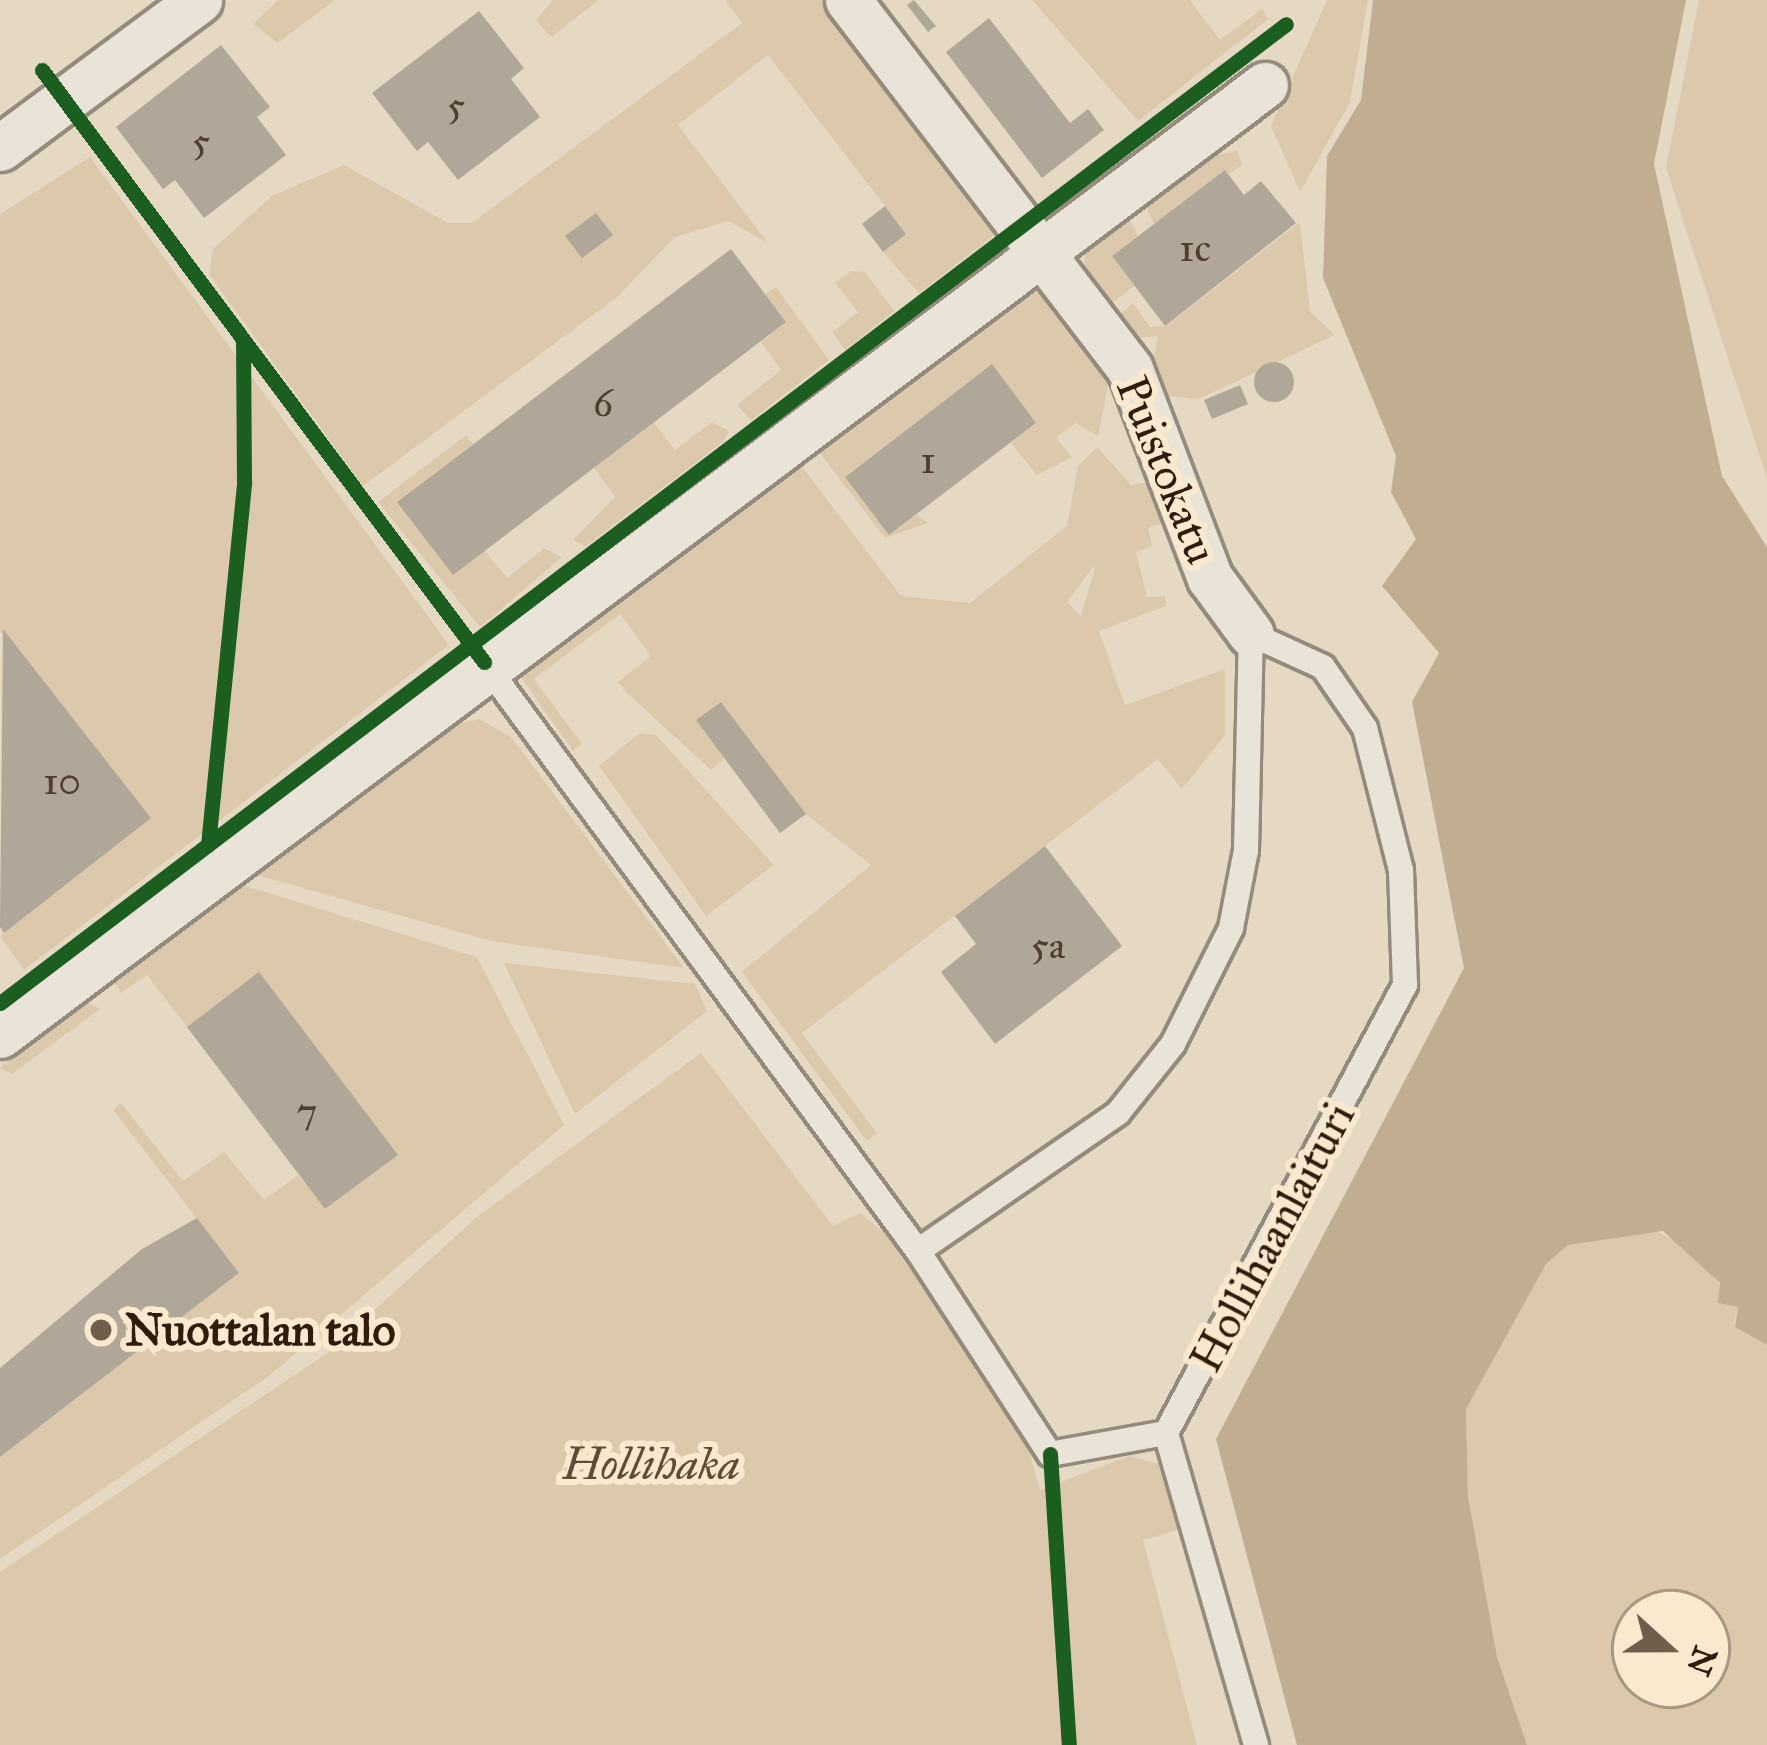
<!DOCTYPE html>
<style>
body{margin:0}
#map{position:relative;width:1767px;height:1745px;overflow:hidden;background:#e6d9c3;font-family:"IM FELL Great Primer",serif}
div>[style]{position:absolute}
.green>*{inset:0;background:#dcc9ab}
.water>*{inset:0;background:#c1ae91}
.building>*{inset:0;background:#b1a798}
.round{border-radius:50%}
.roads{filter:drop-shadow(3px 0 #958b7d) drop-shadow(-3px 0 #958b7d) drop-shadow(0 3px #958b7d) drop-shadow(0 -3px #958b7d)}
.lane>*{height:24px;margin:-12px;padding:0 12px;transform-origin:12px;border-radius:12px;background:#eae3d8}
.street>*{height:45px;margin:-22.5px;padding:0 22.5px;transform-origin:22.5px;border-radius:22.5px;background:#eae3d8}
.cycleway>*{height:15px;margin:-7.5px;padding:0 7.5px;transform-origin:7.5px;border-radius:7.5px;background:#1b5e20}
.dots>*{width:33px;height:33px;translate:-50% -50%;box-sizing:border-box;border:6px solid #f8e9cf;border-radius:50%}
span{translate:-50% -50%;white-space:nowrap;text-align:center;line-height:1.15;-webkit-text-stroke:12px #f8e9cf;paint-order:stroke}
.number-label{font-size:39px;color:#503e2f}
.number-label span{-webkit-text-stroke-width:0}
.street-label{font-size:45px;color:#301b0c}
.poi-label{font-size:45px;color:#301b0c;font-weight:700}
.left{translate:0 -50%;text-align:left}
.park-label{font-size:45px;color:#614b36;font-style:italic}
.north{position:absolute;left:1611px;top:1589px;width:120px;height:120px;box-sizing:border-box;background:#f8e9cf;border:3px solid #a89781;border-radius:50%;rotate:111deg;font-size:33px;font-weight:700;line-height:48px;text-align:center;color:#301b0c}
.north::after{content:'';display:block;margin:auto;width:42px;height:54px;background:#705e4c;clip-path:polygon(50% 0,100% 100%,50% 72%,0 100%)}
</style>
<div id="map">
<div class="green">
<i style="clip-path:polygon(278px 0,335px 0,278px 43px,253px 24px)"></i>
<i style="clip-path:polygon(553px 0,599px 0,551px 37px,536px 20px)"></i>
<i style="clip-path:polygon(725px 0,831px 0,1006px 226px,919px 293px,883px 252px,906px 233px,768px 55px,678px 125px,768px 243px,728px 221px,675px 237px,616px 298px,363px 486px,209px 274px,213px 249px,272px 196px,344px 165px,448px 223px,472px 223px,742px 23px)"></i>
<i style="clip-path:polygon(1032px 0,1190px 0,1220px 40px,1262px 9px,1268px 19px,1138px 121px)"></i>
<i style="clip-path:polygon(1327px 0,1368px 0,1350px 102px,1300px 192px,1271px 126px)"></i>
<i style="clip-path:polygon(1699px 0,1767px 0,1767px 478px,1666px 168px)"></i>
<i style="clip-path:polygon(1237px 150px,1242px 165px,1154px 224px,1142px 198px,1195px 161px)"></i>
<i style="clip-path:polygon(90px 157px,449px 645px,24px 970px,0 936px,150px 818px,0 631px,0 214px)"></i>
<i style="clip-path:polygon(1125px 211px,1138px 236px,1112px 256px,1134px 286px,1112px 303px,1085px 268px,1085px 247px)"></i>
<i style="clip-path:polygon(1300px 222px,1310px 312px,1335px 335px,1199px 399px,1167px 396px,1152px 368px,1158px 336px,1137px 338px,1120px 314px,1133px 303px,1150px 327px,1166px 326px)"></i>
<i style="clip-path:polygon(851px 271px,865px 272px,894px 311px,845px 350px,832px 332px,858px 312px,835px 283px)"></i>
<i style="clip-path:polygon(776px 287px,829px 360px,751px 420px,737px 405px,781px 370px,761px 342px,786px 322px,765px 294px)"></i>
<i style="clip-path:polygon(1030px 289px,1048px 290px,1110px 376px,1098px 436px,1075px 423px,1056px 438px,1072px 457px,1037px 475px,1011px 443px,1036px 423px,991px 365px,845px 476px,889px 535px,917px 514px,928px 523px,885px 538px,815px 447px)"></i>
<i style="clip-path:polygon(712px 422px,729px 431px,724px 441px,586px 546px,573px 540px,615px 497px,594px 468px,654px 423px,675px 450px)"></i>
<i style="clip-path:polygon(466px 435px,473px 444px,398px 501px,485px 551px,507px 578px,544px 548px,562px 557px,480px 627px,378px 502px)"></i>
<i style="clip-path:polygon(evenodd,1097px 447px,1131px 485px,1156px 481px,1170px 521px,1148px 528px,1152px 546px,1136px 552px,1147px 597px,1165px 596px,1166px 606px,1099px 631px,1125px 705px,1225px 669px,1225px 735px,1182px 789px,1158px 759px,802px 1033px,877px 1133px,867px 1141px,742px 972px,871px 865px,806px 814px,721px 702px,696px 720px,725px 758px,711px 770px,625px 691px,618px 682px,651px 656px,620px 614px,534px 679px,582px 744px,573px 751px,520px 676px,796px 459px,901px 596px,970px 603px,1067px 526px,1078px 466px,1097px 447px,1093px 567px,1095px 568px,1081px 616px,1067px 602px,1093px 567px)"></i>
<i style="clip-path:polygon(479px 719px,512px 738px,684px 968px,491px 941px,250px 873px,446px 727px)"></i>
<i style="clip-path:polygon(640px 733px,656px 735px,774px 865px,706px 916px,599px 766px)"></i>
<i style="clip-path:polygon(239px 884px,477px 957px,564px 1125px,270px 1375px,0 1559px,0 1457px,239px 1273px,113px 1110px,121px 1103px,183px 1181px,224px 1152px,264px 1200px,298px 1175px,326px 1209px,397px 1155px,259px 973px,187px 1027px,147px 975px,121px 993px,111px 977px)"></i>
<i style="clip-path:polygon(504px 963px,695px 984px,707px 1011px,575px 1114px)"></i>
<i style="clip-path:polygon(82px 1000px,100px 1009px,12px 1074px,0 1068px)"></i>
<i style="clip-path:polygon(701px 1053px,833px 1226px,860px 1213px,885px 1233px,1022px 1427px,1040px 1490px,1129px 1456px,1159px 1464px,1185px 1528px,1143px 1540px,1197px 1745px,0 1745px,0 1572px,326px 1354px,478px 1216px)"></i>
<i style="clip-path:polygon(evenodd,1647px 1226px,1692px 1250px,1723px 1289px,1722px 1304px,1738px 1307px,1734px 1323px,1767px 1345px,1767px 1745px,1527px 1745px,1497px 1657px,1468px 1496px,1466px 1409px,1546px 1264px,1568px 1245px,1647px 1226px,1635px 1613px,1707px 1613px,1707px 1685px,1635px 1685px,1635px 1613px)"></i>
</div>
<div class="water">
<i style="clip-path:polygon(1373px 0,1686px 0,1654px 164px,1722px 476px,1767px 547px,1767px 1345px,1735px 1327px,1738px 1307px,1718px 1303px,1720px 1283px,1663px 1231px,1568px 1245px,1546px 1264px,1466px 1409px,1468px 1496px,1497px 1657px,1527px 1745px,1297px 1745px,1216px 1439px,1464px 968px,1412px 702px,1439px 653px,1382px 586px,1416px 539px,1391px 492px,1396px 456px,1323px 278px,1327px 156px,1361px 100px)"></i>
</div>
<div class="building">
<i style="clip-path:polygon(914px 0,936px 26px,928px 32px,907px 5px)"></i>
<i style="clip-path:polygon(479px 11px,524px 68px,511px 79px,540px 117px,458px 180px,428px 142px,417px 151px,372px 93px)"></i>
<i style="clip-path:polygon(989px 18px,1070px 123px,1088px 109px,1104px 130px,1042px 178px,946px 52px)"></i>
<i style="clip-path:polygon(221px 45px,270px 107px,257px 117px,286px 155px,204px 218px,175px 180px,163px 189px,116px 127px)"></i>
<i style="clip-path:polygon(1225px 170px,1244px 195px,1261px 181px,1296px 223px,1165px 326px,1112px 256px)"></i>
<i style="clip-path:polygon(885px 206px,906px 234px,883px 252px,862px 224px)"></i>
<i style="clip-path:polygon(596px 213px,613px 235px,582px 258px,565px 236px)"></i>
<i style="clip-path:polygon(731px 249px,786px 322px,453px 575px,397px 502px)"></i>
<i class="round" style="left:1254px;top:362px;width:40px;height:40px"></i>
<i style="clip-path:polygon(992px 364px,1036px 423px,889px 535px,845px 477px)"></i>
<i style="clip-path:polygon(1240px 385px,1248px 404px,1212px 419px,1204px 400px)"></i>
<i style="clip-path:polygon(3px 629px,151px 818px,4px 933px,0 927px)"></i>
<i style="clip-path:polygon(721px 702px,806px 814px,780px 833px,696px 720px)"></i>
<i style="clip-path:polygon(1045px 846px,1122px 946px,995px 1044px,941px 972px,976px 944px,955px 916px)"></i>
<i style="clip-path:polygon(259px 972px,398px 1155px,325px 1209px,187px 1027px)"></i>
<i style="clip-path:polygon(197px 1218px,239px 1273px,0 1457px,0 1368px,142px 1249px)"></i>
</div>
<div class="roads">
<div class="lane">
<i style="left:485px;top:664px;width:729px;rotate:53.59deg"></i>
<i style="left:918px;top:1251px;width:242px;rotate:57deg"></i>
<i style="left:1050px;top:1454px;width:118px;rotate:-10.3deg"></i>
<i style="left:918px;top:1251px;width:243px;rotate:-34.6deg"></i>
<i style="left:1118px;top:1113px;width:88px;rotate:-51.4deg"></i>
<i style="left:1173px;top:1044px;width:130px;rotate:-63.4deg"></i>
<i style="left:1231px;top:928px;width:79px;rotate:-79.1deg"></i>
<i style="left:1246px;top:850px;width:216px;rotate:-88.7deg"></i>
<i style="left:1251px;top:634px;width:79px;rotate:24.6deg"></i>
<i style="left:1323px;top:667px;width:74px;rotate:55.5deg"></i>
<i style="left:1365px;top:728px;width:146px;rotate:75.8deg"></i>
<i style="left:1401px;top:870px;width:115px;rotate:88deg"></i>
<i style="left:1405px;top:985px;width:508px;rotate:118.08deg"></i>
<i style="left:1166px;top:1433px;width:325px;rotate:73.9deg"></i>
</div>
<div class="street">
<i style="left:848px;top:0;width:464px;rotate:52.6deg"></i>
<i style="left:1130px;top:369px;width:224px;rotate:69.1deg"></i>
<i style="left:1210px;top:578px;width:69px;rotate:53.8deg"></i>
<i style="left:0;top:148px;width:248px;rotate:-36.6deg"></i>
<i style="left:0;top:1035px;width:1582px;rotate:-36.91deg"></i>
</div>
</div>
<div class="cycleway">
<i style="left:42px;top:70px;width:739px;rotate:53.25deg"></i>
<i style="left:208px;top:845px;width:365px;rotate:-84.3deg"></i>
<i style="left:244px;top:482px;width:141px;rotate:-90.4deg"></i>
<i style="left:0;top:1003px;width:1616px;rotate:-37.28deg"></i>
<i style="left:1050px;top:1454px;width:292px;rotate:86.3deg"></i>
</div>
<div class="dots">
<i style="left:101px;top:1330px;background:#705e4c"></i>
</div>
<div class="number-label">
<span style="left:456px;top:105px">5</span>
<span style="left:201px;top:141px">5</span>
<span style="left:1195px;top:248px">1c</span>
<span style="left:603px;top:403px">6</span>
<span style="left:928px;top:460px">1</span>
<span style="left:62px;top:781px">10</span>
<span style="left:1048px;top:945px">5a</span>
<span style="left:307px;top:1111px">7</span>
</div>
<div class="street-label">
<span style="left:1167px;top:470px;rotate:68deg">Puistokatu</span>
<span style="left:1272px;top:1237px;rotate:-62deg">Hollihaanlaituri</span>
</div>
<div class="poi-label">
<span class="left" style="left:125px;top:1330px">Nuottalan talo</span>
</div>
<div class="park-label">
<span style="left:651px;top:1464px">Hollihaka</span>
</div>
<div class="north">N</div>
</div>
